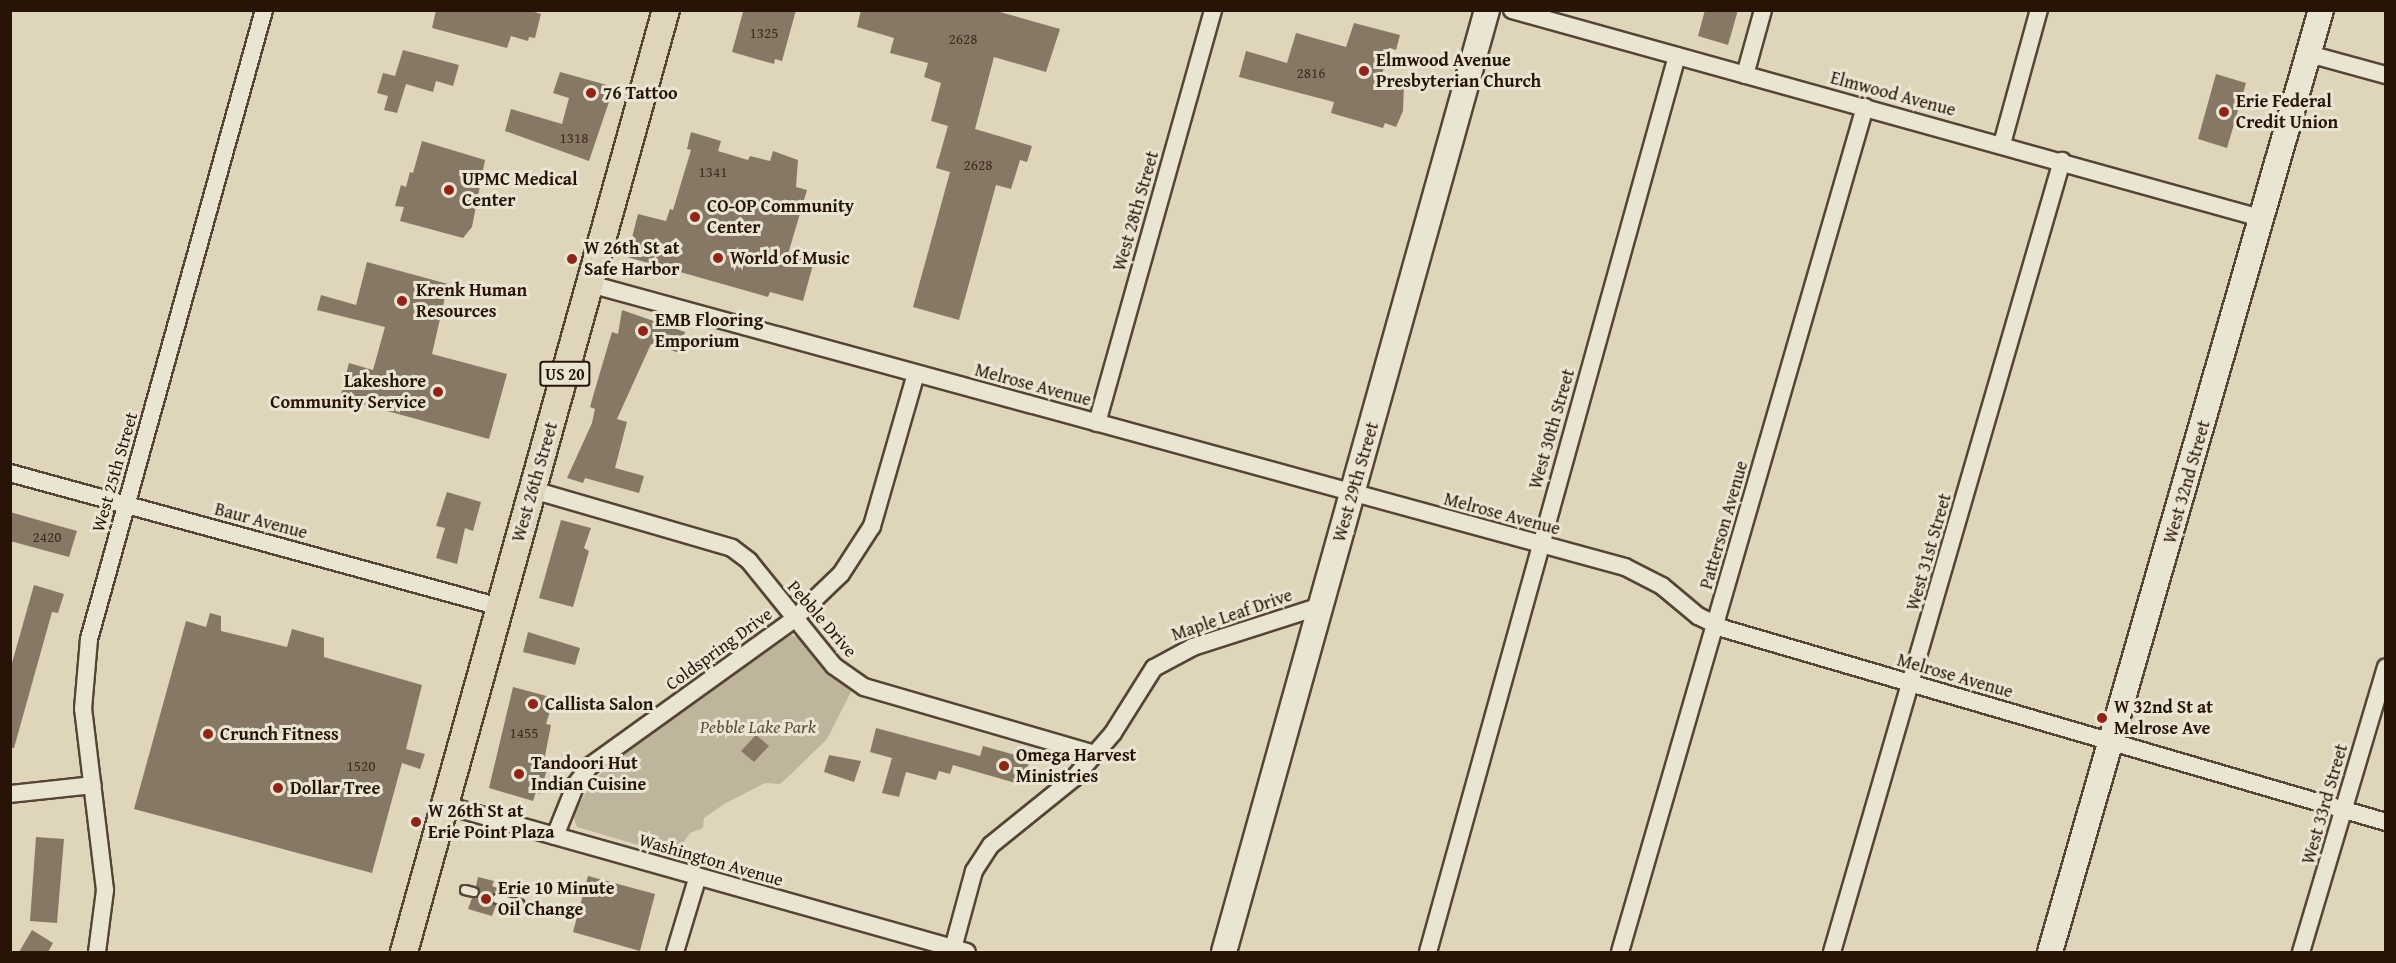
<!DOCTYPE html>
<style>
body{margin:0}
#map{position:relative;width:2396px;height:963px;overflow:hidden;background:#ded5bb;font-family:"Gentium Book Plus",serif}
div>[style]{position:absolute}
.green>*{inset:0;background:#bfb49c}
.building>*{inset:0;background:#877865}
.roads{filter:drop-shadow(2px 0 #564434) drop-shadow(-2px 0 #564434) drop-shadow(0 2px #564434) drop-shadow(0 -2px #564434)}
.lane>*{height:8px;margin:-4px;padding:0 4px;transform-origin:4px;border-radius:4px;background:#eae4d3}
.street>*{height:16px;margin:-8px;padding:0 8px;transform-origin:8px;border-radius:8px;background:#eae4d3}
.secondary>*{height:24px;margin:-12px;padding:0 12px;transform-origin:12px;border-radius:12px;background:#eae4d3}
.primary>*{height:26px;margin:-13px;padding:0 13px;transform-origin:13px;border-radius:13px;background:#ded5bb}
.dots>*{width:16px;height:16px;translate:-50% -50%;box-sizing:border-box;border:3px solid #eae4d3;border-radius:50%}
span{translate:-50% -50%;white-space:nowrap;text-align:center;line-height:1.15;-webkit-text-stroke:6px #eae4d3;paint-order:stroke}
.number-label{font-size:15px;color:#402c1e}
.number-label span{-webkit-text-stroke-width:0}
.shield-label span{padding:2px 4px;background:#eae4d3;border:2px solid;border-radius:4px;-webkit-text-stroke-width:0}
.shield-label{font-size:16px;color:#281307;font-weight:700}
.poi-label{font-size:18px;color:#281307;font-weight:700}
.left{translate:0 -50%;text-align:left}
.right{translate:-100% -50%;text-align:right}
.street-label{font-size:18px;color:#281307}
.park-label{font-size:18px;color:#5d4b3b;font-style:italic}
.frame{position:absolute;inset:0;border:12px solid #281307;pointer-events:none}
</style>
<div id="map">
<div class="green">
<i style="clip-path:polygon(791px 635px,799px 638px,827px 671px,852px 690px,827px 739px,789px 776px,780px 784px,765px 783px,724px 804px,704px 818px,703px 828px,690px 833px,678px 850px,669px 854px,577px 827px,573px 816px,592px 781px,642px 740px)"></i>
</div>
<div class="building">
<i style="clip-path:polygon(436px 10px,528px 10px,541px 14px,535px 38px,529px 37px,528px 41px,511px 36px,507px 48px,432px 28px)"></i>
<i style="clip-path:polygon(749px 10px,796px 10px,782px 61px,775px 59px,774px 64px,732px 52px,743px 12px)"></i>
<i style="clip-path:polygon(861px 10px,993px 10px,1060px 29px,1046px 72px,994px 57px,975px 129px,1032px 146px,1027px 162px,1020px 160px,1011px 189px,996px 185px,959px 320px,913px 307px,950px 172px,936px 168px,948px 126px,931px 121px,941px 83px,924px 77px,928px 63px,890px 53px,894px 38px,857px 27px)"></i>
<i style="clip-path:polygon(1705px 10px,1738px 10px,1728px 45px,1698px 36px)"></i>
<i style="clip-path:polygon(1354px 23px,1400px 35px,1396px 50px,1390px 48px,1381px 77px,1404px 84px,1403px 111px,1396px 127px,1385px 123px,1383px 128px,1331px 113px,1334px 102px,1239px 77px,1246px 51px,1287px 63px,1296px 33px,1346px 47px)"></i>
<i style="clip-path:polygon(403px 50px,459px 65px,453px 86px,436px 81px,433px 92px,406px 84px,397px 113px,384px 110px,388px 96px,377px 93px,383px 73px,395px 76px)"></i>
<i style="clip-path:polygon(560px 72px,614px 87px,589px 161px,505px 131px,511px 109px,562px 124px,569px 98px,553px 93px)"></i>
<i style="clip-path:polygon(2216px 74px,2246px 83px,2227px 148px,2198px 139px)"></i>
<i style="clip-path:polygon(691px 132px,721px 141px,718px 151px,748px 160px,750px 156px,770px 161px,773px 151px,798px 160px,796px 187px,807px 190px,788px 254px,814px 261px,803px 301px,770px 292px,768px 297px,627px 257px,638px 214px,666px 221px,670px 209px,673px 210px,691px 150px,687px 149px)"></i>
<i style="clip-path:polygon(422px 141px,485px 160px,472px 227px,463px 238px,400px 221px,404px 207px,395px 206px,401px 185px,406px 187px,410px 172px,413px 173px)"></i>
<i style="clip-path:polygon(367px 262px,448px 284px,432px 354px,507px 374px,489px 439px,340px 398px,349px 363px,373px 370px,385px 327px,317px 310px,321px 295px,356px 305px)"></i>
<i style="clip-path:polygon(622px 310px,685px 332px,680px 353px,651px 344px,617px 419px,627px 422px,615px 468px,644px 476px,639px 493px,585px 478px,583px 483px,567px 478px,592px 423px,595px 409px,590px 407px,596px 386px,612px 332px,618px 334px)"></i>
<i style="clip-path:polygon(447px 492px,481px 502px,473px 531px,465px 528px,457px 564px,436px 558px,445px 528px,436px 526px)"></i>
<i style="clip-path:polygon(10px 512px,77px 531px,69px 557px,10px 541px)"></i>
<i style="clip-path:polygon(561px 520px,591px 528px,584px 548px,589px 551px,573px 607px,539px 598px)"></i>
<i style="clip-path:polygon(34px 585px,64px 594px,58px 613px,52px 612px,14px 748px,10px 748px,10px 670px)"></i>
<i style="clip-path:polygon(210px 613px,221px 616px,221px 631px,287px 647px,292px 629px,324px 638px,324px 657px,422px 685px,406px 749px,425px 754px,420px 769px,402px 763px,372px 873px,134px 809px,186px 621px,206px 627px)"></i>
<i style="clip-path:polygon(528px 632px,580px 648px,575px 665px,523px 652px)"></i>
<i style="clip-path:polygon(513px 687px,554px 698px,546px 724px,551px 725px,544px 761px,549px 762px,540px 794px,536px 792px,533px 801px,489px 788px)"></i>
<i style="clip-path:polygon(876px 728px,980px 756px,983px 746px,1030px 759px,1022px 785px,953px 765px,950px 774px,939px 771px,936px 780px,906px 772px,899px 797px,882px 793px,892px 758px,870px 752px)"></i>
<i style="clip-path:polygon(756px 735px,769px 746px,754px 762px,741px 751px)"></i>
<i style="clip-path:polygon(829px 755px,861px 761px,854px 782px,824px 772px)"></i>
<i style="clip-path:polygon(36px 837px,64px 839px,57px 923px,30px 921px)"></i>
<i style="clip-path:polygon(588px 876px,655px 894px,640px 951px,573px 932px)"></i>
<i style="clip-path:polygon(478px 877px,494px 881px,492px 886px,500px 889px,491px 897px,496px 905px,492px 916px,468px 909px,472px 898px,480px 894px,476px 886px)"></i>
<i style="clip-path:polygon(32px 930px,53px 943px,48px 952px,19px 952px)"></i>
</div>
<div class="roads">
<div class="lane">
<i style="left:465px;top:890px;width:9px;rotate:13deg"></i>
<i style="left:497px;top:899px;width:23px;rotate:13deg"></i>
</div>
<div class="street">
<i style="left:1512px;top:10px;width:781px;rotate:15.53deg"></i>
<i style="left:2309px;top:54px;width:80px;rotate:15.3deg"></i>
<i style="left:1745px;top:75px;width:67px;rotate:-74.5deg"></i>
<i style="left:2002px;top:144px;width:139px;rotate:-74.6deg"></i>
<i style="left:590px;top:284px;width:1073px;rotate:15.29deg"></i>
<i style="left:1625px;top:567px;width:42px;rotate:27.2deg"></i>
<i style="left:1662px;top:586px;width:47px;rotate:39.8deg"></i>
<i style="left:1698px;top:616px;width:30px;rotate:26deg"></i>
<i style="left:1725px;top:629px;width:689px;rotate:16.28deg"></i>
<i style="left:1097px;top:423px;width:429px;rotate:-74.3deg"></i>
<i style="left:10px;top:473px;width:508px;rotate:15.29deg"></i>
<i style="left:533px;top:490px;width:207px;rotate:16.2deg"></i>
<i style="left:732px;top:548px;width:21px;rotate:37deg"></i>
<i style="left:749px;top:561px;width:135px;rotate:51deg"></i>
<i style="left:834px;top:666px;width:37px;rotate:35deg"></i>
<i style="left:864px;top:687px;width:241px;rotate:16.2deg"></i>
<i style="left:10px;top:794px;width:83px;rotate:-6.2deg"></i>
<i style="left:445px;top:805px;width:542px;rotate:15.73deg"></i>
<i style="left:555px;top:836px;width:56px;rotate:-68deg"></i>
<i style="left:576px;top:784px;width:23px;rotate:-52deg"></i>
<i style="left:590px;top:766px;width:250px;rotate:-35.7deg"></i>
<i style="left:793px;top:620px;width:66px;rotate:-43.8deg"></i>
<i style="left:841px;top:574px;width:57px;rotate:-57.1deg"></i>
<i style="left:872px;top:526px;width:158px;rotate:-73.9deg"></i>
<i style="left:97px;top:952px;width:63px;rotate:-82.6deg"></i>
<i style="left:105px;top:890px;width:182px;rotate:-96.9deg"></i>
<i style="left:83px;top:709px;width:70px;rotate:-85.1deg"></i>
<i style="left:89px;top:639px;width:653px;rotate:-74.45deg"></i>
<i style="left:675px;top:952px;width:79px;rotate:-73.2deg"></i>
<i style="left:952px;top:952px;width:84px;rotate:-74.8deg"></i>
<i style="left:974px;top:871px;width:31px;rotate:-57deg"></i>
<i style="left:991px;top:845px;width:107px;rotate:-38.9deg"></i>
<i style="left:1074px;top:778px;width:60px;rotate:-49.1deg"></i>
<i style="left:1113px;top:733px;width:77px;rotate:-57.8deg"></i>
<i style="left:1154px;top:668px;width:44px;rotate:-28.3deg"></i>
<i style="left:1193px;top:647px;width:134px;rotate:-17.8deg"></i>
<i style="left:1428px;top:952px;width:930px;rotate:-74.47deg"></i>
<i style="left:1620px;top:952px;width:880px;rotate:-73.83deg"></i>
<i style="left:1832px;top:952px;width:824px;rotate:-73.79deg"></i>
<i style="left:2301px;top:952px;width:297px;rotate:-73.4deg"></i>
</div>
<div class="secondary">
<i style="left:1224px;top:952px;width:978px;rotate:-74.4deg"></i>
<i style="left:2050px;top:952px;width:980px;rotate:-73.95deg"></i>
</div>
<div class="primary">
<i style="left:404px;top:952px;width:978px;rotate:-74.46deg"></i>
</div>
</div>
<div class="dots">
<i style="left:1364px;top:71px;background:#8f2418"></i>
<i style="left:591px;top:93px;background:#8f2418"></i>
<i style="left:2224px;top:112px;background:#8f2418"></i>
<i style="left:449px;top:190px;background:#8f2418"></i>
<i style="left:695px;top:217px;background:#8f2418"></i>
<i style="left:718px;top:258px;background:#8f2418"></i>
<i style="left:572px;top:259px;background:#8f2418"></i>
<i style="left:402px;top:301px;background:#8f2418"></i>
<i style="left:643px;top:331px;background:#8f2418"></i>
<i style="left:438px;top:392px;background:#8f2418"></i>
<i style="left:533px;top:704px;background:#8f2418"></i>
<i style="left:2102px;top:718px;background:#8f2418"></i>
<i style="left:208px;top:734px;background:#8f2418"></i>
<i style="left:1004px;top:766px;background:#8f2418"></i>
<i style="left:519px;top:774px;background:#8f2418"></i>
<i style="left:278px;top:788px;background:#8f2418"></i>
<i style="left:416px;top:822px;background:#8f2418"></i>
<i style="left:486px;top:899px;background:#8f2418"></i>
</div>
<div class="number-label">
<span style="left:764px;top:33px">1325</span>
<span style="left:963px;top:39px">2628</span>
<span style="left:1311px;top:73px">2816</span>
<span style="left:574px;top:138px">1318</span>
<span style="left:978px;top:165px">2628</span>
<span style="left:713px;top:172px">1341</span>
<span style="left:47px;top:537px">2420</span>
<span style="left:524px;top:733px">1455</span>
<span style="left:361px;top:766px">1520</span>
</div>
<div class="shield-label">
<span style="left:565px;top:374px">US 20</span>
</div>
<div class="poi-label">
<span class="left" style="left:1376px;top:71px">Elmwood Avenue<br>Presbyterian Church</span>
<span class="left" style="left:603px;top:93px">76 Tattoo</span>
<span class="left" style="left:2236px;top:112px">Erie Federal<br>Credit Union</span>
<span class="left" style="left:462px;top:190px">UPMC Medical<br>Center</span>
<span class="left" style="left:707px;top:217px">CO-OP Community<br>Center</span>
<span class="left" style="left:584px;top:259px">W 26th St at<br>Safe Harbor</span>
<span class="left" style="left:730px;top:258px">World of Music</span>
<span class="left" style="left:416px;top:301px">Krenk Human<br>Resources</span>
<span class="left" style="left:655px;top:331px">EMB Flooring<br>Emporium</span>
<span class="right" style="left:426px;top:392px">Lakeshore<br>Community Service</span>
<span class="left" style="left:545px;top:704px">Callista Salon</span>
<span class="left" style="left:2114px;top:718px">W 32nd St at<br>Melrose Ave</span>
<span class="left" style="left:220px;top:734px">Crunch Fitness</span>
<span class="left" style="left:1016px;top:766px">Omega Harvest<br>Ministries</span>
<span class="left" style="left:531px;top:774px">Tandoori Hut<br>Indian Cuisine</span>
<span class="left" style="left:290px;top:788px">Dollar Tree</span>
<span class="left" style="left:428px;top:822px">W 26th St at<br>Erie Point Plaza</span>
<span class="left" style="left:498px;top:899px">Erie 10 Minute<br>Oil Change</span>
</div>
<div class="street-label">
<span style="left:1893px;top:94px;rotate:15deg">Elmwood Avenue</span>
<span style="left:1136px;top:211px;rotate:-74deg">West 28th Street</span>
<span style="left:1033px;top:385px;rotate:15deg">Melrose Avenue</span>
<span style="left:1552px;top:429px;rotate:-74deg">West 30th Street</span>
<span style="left:115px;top:472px;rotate:-74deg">West 25th Street</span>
<span style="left:535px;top:482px;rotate:-74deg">West 26th Street</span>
<span style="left:1356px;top:482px;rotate:-74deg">West 29th Street</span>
<span style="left:2187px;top:482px;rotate:-74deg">West 32nd Street</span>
<span style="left:1502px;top:514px;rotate:15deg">Melrose Avenue</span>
<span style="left:261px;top:521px;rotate:15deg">Baur Avenue</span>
<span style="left:1724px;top:525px;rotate:-74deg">Patterson Avenue</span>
<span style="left:1929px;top:552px;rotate:-74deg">West 31st Street</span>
<span style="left:1232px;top:615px;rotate:-19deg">Maple Leaf Drive</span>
<span style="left:822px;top:619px;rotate:49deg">Pebble Drive</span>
<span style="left:719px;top:649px;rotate:-36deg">Coldspring Drive</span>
<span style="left:1955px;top:676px;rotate:16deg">Melrose Avenue</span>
<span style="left:2325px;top:804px;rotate:-74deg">West 33rd Street</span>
<span style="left:711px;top:860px;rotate:16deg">Washington Avenue</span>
</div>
<div class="park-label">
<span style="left:758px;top:727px">Pebble Lake Park</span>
</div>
<div class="frame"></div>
</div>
